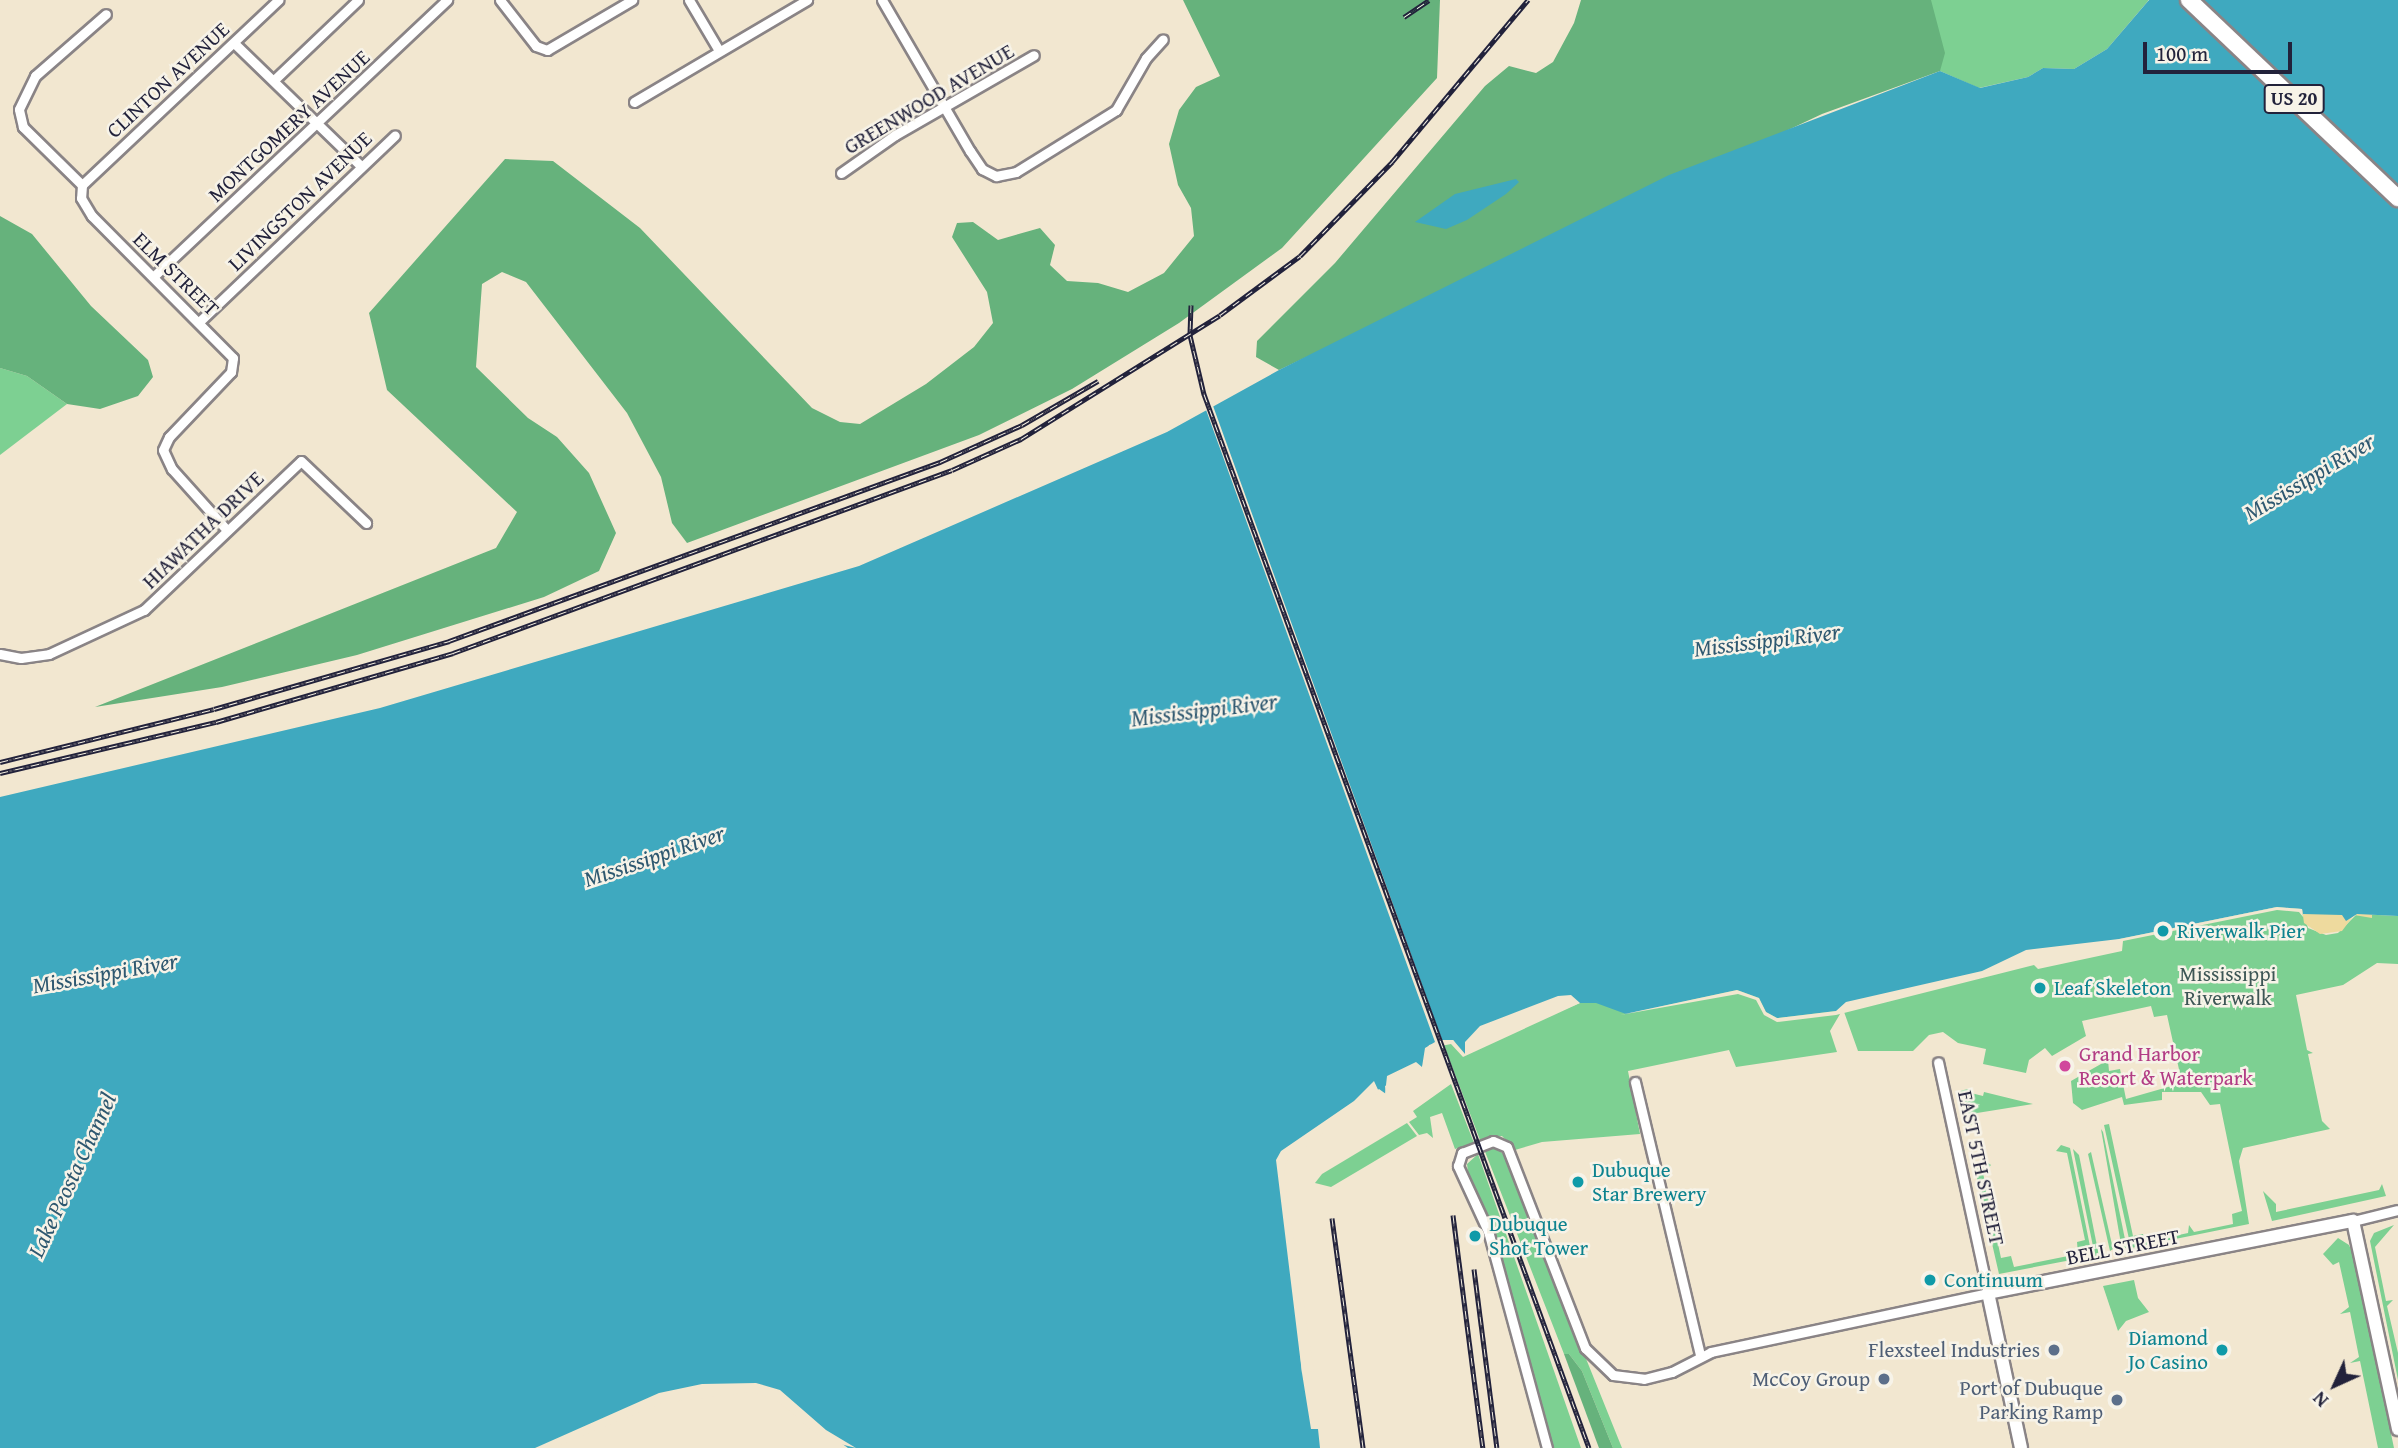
<!DOCTYPE html>
<style>
body{margin:0}
#map{position:relative;width:2398px;height:1448px;overflow:hidden;background:#f2e7d0;font-family:"Gentium Book Plus",serif}
div>[style]{position:absolute}
.green>*{inset:0;background:#7dd092}
.forest>*{inset:0;background:#66b27c}
.sand>*{inset:0;background:#eeda9e}
.water>*{inset:0;background:#3fa9bf}
.pier>*{inset:0;background:#f2e7d0}
.roads{filter:drop-shadow(2px 0 #8a8486) drop-shadow(-2px 0 #8a8486) drop-shadow(0 2px #8a8486) drop-shadow(0 -2px #8a8486)}
.street>*{height:9px;margin:-4.5px;padding:0 4.5px;transform-origin:4.5px;border-radius:4.5px;background:#fff}
.secondary>*{height:12px;margin:-6px;padding:0 6px;transform-origin:6px;border-radius:6px;background:#fff}
.highway>*{height:16px;margin:-8px;padding:0 8px;transform-origin:8px;border-radius:8px;background:#fff}
.rail>*{height:5px;margin-top:-2.5px;transform-origin:0;background:repeating-linear-gradient(90deg,#f7f3e8 0 8px,#22223b 0 16px);box-sizing:border-box;border-block:2px solid #22223b}
.dots>*{width:19px;height:19px;translate:-50% -50%;box-sizing:border-box;border:4px solid #f7f3e8;border-radius:50%}
span{translate:-50% -50%;white-space:nowrap;text-align:center;line-height:1.15;-webkit-text-stroke:5px #f7f3e8;paint-order:stroke}
.shield-label span{padding:2px 5px;background:#f7f3e8;border:2px solid;border-radius:5px;-webkit-text-stroke-width:0}
.shield-label{font-size:19px;color:#22223b;font-weight:700}
.street-label{font-size:21px;color:#22223b}
.culture-label{font-size:21px;color:#0d838f}
.left{translate:0 -50%;text-align:left}
.right{translate:-100% -50%;text-align:right}
.park-label{font-size:21px;color:#3d5655}
.hotel-label{font-size:21px;color:#b23c85}
.service-label{font-size:21px;color:#4e5e75}
.water-label{font-size:23px;color:#2e5870;font-style:italic}
.north{position:absolute;left:2300px;top:1350px;width:70px;height:70px;-webkit-text-stroke:5px #f7f3e8;paint-order:stroke;rotate:225deg;font-size:19px;font-weight:700;line-height:28px;text-align:center;color:#22223b}
.north::after{content:'';display:block;margin:auto;width:24px;height:32px;background:#22223b;clip-path:polygon(50% 0,100% 100%,50% 72%,0 100%)}
.scale{position:absolute;left:2143px;top:42px;width:149px;height:32px;box-sizing:border-box;border:4px solid #22223b;border-top:0;padding-left:9px;font-size:21px;line-height:24px;white-space:nowrap;color:#22223b;-webkit-text-stroke:5px #f7f3e8;paint-order:stroke}
</style>
<div id="map">
<div class="green">
<i style="clip-path:polygon(1921px 0,2148px 0,2148px 1px,2107px 49px,2074px 69px,2043px 68px,2028px 77px,1979px 88px,1940px 71px)"></i>
<i style="clip-path:polygon(0 368px,27px 376px,67px 404px,0 455px)"></i>
<i style="clip-path:polygon(2277px 907px,2302px 909px,2308px 928px,2326px 935px,2338px 933px,2357px 914px,2398px 916px,2398px 964px,2377px 963px,2343px 985px,2296px 995px,2307px 1050px,2313px 1053px,2308px 1054px,2322px 1121px,2330px 1129px,2243px 1148px,2239px 1161px,2249px 1224px,2131px 1248px,2104px 1125px,2109px 1124px,2133px 1236px,2143px 1234px,2146px 1242px,2188px 1233px,2189px 1225px,2194px 1232px,2233px 1224px,2232px 1214px,2242px 1211px,2220px 1104px,2210px 1105px,2201px 1092px,2162px 1092px,2162px 1100px,2124px 1105px,2122px 1097px,2082px 1110px,2073px 1103px,2071px 1081px,2108px 1060px,2109px 1071px,2120px 1069px,2126px 1099px,2182px 1083px,2167px 1015px,2154px 1017px,2151px 1006px,2082px 1021px,2086px 1036px,2052px 1056px,2045px 1048px,2029px 1060px,2026px 1073px,1983px 1064px,1986px 1049px,1958px 1043px,1943px 1032px,1929px 1035px,1913px 1051px,1858px 1051px,1843px 1009px,1830px 1031px,1837px 1052px,1736px 1067px,1729px 1050px,1628px 1071px,1640px 1134px,1542px 1142px,1515px 1150px,1502px 1136px,1480px 1140px,1442px 1040px,1477px 1046px,1599px 995px,2119px 939px)"></i>
<i style="clip-path:polygon(1451px 1084px,1474px 1143px,1455px 1149px,1442px 1113px,1430px 1117px,1433px 1138px,1427px 1133px,1419px 1135px,1409px 1122px,1417px 1117px,1413px 1111px)"></i>
<i style="clip-path:polygon(1971px 1088px,1971px 1093px,1983px 1096px,1984px 1092px,2033px 1104px,1977px 1113px,1979px 1123px,1965px 1126px,1957px 1092px)"></i>
<i style="clip-path:polygon(1407px 1123px,1417px 1136px,1331px 1187px,1315px 1183px,1322px 1174px)"></i>
<i style="clip-path:polygon(2101px 1129px,2103px 1132px,2127px 1249px,2121px 1244px)"></i>
<i style="clip-path:polygon(2061px 1145px,2070px 1148px,2092px 1256px,1999px 1274px,1974px 1165px,1985px 1161px,1991px 1165px,1983px 1173px,2001px 1258px,2011px 1256px,2014px 1267px,2078px 1254px,2077px 1242px,2085px 1240px,2067px 1153px,2056px 1151px)"></i>
<i style="clip-path:polygon(1495px 1146px,1504px 1155px,1622px 1448px,1613px 1448px,1582px 1371px,1569px 1354px,1564px 1354px,1484px 1149px)"></i>
<i style="clip-path:polygon(2073px 1149px,2079px 1155px,2099px 1256px,2095px 1256px)"></i>
<i style="clip-path:polygon(2091px 1152px,2113px 1249px,2110px 1251px,2088px 1154px)"></i>
<i style="clip-path:polygon(1478px 1154px,1581px 1448px,1554px 1448px,1545px 1424px,1495px 1237px,1468px 1173px,1467px 1164px)"></i>
<i style="clip-path:polygon(2382px 1184px,2386px 1196px,2272px 1221px,2263px 1191px,2276px 1204px,2276px 1212px,2379px 1190px)"></i>
<i style="clip-path:polygon(2394px 1225px,2375px 1247px,2386px 1301px,2393px 1300px,2387px 1306px,2398px 1353px,2398px 1380px,2370px 1241px,2374px 1233px)"></i>
<i style="clip-path:polygon(2338px 1238px,2349px 1245px,2354px 1257px,2394px 1448px,2378px 1448px,2360px 1361px,2350px 1363px,2359px 1357px,2350px 1312px,2340px 1314px,2349px 1307px,2339px 1262px,2333px 1265px,2323px 1254px)"></i>
<i style="clip-path:polygon(2134px 1280px,2138px 1298px,2149px 1312px,2126px 1321px,2118px 1331px,2103px 1286px)"></i>
</div>
<div class="forest">
<i style="clip-path:polygon(1183px 0,1440px 0,1437px 78px,1282px 248px,1179px 323px,1072px 389px,979px 435px,687px 543px,672px 523px,661px 477px,627px 413px,526px 282px,502px 272px,482px 284px,476px 367px,528px 418px,557px 437px,589px 473px,616px 533px,599px 571px,544px 597px,357px 655px,222px 687px,95px 707px,496px 548px,517px 512px,387px 390px,369px 313px,505px 159px,553px 161px,640px 228px,812px 408px,840px 422px,860px 424px,926px 384px,974px 347px,993px 323px,987px 292px,952px 237px,957px 223px,973px 222px,998px 240px,1040px 228px,1055px 245px,1050px 265px,1067px 281px,1098px 283px,1128px 292px,1164px 273px,1194px 236px,1191px 208px,1178px 185px,1169px 144px,1179px 110px,1196px 87px,1220px 76px)"></i>
<i style="clip-path:polygon(1581px 0,1931px 0,1945px 53px,1940px 71px,1822px 114px,1279px 370px,1256px 357px,1257px 341px,1335px 263px,1485px 86px,1509px 66px,1536px 73px,1553px 62px,1574px 23px)"></i>
<i style="clip-path:polygon(0 216px,32px 234px,91px 306px,148px 360px,153px 377px,138px 396px,100px 409px,67px 404px,27px 376px,0 368px)"></i>
<i style="clip-path:polygon(1564px 1354px,1569px 1354px,1582px 1371px,1613px 1448px,1599px 1448px)"></i>
</div>
<div class="sand">
<i style="clip-path:polygon(2302px 909px,2372px 909px,2372px 918px,2354px 915px,2342px 931px,2320px 934px,2304px 923px)"></i>
</div>
<div class="water">
<i style="clip-path:polygon(2149px 0,2398px 0,2398px 916px,2357px 914px,2346px 921px,2342px 915px,2303px 914px,2302px 909px,2277px 907px,2120px 939px,1836px 1011px,1777px 1018px,1766px 1012px,1759px 998px,1737px 990px,1626px 1014px,1596px 1003px,1577px 1003px,1523px 1023px,1465px 1054px,1453px 1040px,1429px 1045px,1422px 1068px,1385px 1086px,1386px 1094px,1379px 1089px,1282px 1159px,1302px 1373px,1311px 1429px,1318px 1429px,1320px 1448px,848px 1448px,764px 1389px,662px 1399px,543px 1448px,0 1448px,0 797px,380px 708px,859px 566px,1167px 432px,1279px 370px,1669px 175px,1940px 71px,1980px 88px,2028px 77px,2043px 68px,2074px 69px,2107px 49px)"></i>
<i style="clip-path:polygon(1516px 179px,1519px 182px,1506px 194px,1467px 220px,1446px 229px,1415px 222px,1455px 194px)"></i>
</div>
<div class="pier">
<i style="clip-path:polygon(1212px 403px,1442px 1040px,1453px 1040px,1465px 1054px,1465px 1042px,1480px 1026px,1558px 996px,1571px 995px,1580px 1003px,1463px 1057px,1451px 1044px,1431px 1048px,1426px 1075px,1402px 1089px,1389px 1090px,1387px 1097px,1377px 1094px,1286px 1161px,1284px 1175px,1314px 1371px,1302px 1373px,1276px 1160px,1281px 1151px,1354px 1101px,1374px 1081px,1380px 1094px,1385px 1094px,1387px 1076px,1416px 1062px,1422px 1067px,1425px 1048px,1435px 1042px,1205px 407px)"></i>
<i style="clip-path:polygon(2277px 907px,2302px 909px,2303px 917px,2299px 912px,2277px 910px,2123px 941px,2122px 951px,2038px 969px,2034px 965px,1836px 1015px,1777px 1022px,1764px 1015px,1756px 1000px,1738px 994px,1620px 1015px,1737px 990px,1759px 998px,1766px 1012px,1777px 1018px,1836px 1011px,1846px 1002px,1982px 971px,2026px 950px,2119px 939px)"></i>
<i style="clip-path:polygon(756px 1383px,780px 1390px,826px 1430px,856px 1448px,824px 1440px,775px 1399px,752px 1392px,663px 1403px,553px 1448px,535px 1448px,659px 1393px,702px 1384px)"></i>
</div>
<div class="roads">
<div class="street">
<i style="left:500px;top:0;width:58px;rotate:52deg"></i>
<i style="left:536px;top:46px;width:12px;rotate:20deg"></i>
<i style="left:547px;top:50px;width:99px;rotate:-30.5deg"></i>
<i style="left:689px;top:0;width:57px;rotate:59.4deg"></i>
<i style="left:882px;top:0;width:175px;rotate:59.8deg"></i>
<i style="left:970px;top:151px;width:22px;rotate:56deg"></i>
<i style="left:982px;top:169px;width:16px;rotate:27deg"></i>
<i style="left:996px;top:176px;width:20px;rotate:-11deg"></i>
<i style="left:1016px;top:172px;width:118px;rotate:-31.8deg"></i>
<i style="left:1116px;top:110px;width:60px;rotate:-60deg"></i>
<i style="left:1146px;top:58px;width:25px;rotate:-48deg"></i>
<i style="left:234px;top:43px;width:177px;rotate:44.1deg"></i>
<i style="left:274px;top:80px;width:116px;rotate:-43.6deg"></i>
<i style="left:634px;top:102px;width:201px;rotate:-30.5deg"></i>
<i style="left:841px;top:173px;width:66px;rotate:-35.1deg"></i>
<i style="left:895px;top:135px;width:160px;rotate:-29.9deg"></i>
<i style="left:82px;top:185px;width:13px;rotate:94deg"></i>
<i style="left:81px;top:198px;width:21px;rotate:59deg"></i>
<i style="left:92px;top:216px;width:200px;rotate:45.2deg"></i>
<i style="left:233px;top:358px;width:14px;rotate:98deg"></i>
<i style="left:231px;top:372px;width:90px;rotate:133.6deg"></i>
<i style="left:169px;top:437px;width:14px;rotate:115deg"></i>
<i style="left:163px;top:450px;width:21px;rotate:65deg"></i>
<i style="left:172px;top:469px;width:81px;rotate:48deg"></i>
<i style="left:82px;top:185px;width:270px;rotate:-43.3deg"></i>
<i style="left:82px;top:185px;width:83px;rotate:-135.5deg"></i>
<i style="left:23px;top:127px;width:18px;rotate:-103deg"></i>
<i style="left:19px;top:109px;width:37px;rotate:-64deg"></i>
<i style="left:35px;top:76px;width:94px;rotate:-41.1deg"></i>
<i style="left:154px;top:276px;width:403px;rotate:-43.3deg"></i>
<i style="left:200px;top:321px;width:269px;rotate:-43.6deg"></i>
<i style="left:0;top:654px;width:21px;rotate:11deg"></i>
<i style="left:21px;top:658px;width:28px;rotate:-8deg"></i>
<i style="left:49px;top:654px;width:105px;rotate:-24.9deg"></i>
<i style="left:144px;top:610px;width:216px;rotate:-43.5deg"></i>
<i style="left:301px;top:461px;width:90px;rotate:43.6deg"></i>
<i style="left:1635px;top:1082px;width:281px;rotate:76.6deg"></i>
<i style="left:2353px;top:1221px;width:45px;rotate:-14deg"></i>
<i style="left:1547px;top:1448px;width:225px;rotate:-105.2deg"></i>
<i style="left:1488px;top:1231px;width:72px;rotate:-114.8deg"></i>
<i style="left:1458px;top:1166px;width:14px;rotate:-73deg"></i>
<i style="left:1462px;top:1153px;width:33px;rotate:-21deg"></i>
<i style="left:1493px;top:1141px;width:15px;rotate:23deg"></i>
<i style="left:1507px;top:1147px;width:216px;rotate:68.8deg"></i>
<i style="left:1585px;top:1348px;width:39px;rotate:44deg"></i>
<i style="left:1613px;top:1375px;width:31px;rotate:7deg"></i>
<i style="left:1644px;top:1379px;width:29px;rotate:-14deg"></i>
<i style="left:1672px;top:1372px;width:44px;rotate:-27.1deg"></i>
<i style="left:1711px;top:1352px;width:283px;rotate:-12deg"></i>
<i style="left:1988px;top:1293px;width:236px;rotate:-102.2deg"></i>
</div>
<div class="secondary">
<i style="left:2021px;top:1448px;width:158px;rotate:-102deg"></i>
<i style="left:1988px;top:1293px;width:372px;rotate:-11.2deg"></i>
<i style="left:2353px;top:1221px;width:213px;rotate:77.8deg"></i>
</div>
<div class="highway">
<i style="left:2189px;top:0;width:288px;rotate:43.5deg"></i>
</div>
</div>
<div class="rail">
<i style="left:1404px;top:17px;width:30px;rotate:-34deg"></i>
<i style="left:1191px;top:305px;width:30px;rotate:92deg"></i>
<i style="left:1190px;top:335px;width:61px;rotate:76.7deg"></i>
<i style="left:1204px;top:394px;width:1122px;rotate:69.93deg"></i>
<i style="left:0;top:762px;width:220px;rotate:-13.9deg"></i>
<i style="left:214px;top:709px;width:245px;rotate:-16.1deg"></i>
<i style="left:449px;top:641px;width:523px;rotate:-20.03deg"></i>
<i style="left:940px;top:462px;width:90px;rotate:-24.3deg"></i>
<i style="left:1022px;top:425px;width:88px;rotate:-30.1deg"></i>
<i style="left:0;top:773px;width:222px;rotate:-13.3deg"></i>
<i style="left:216px;top:722px;width:247px;rotate:-16.2deg"></i>
<i style="left:453px;top:653px;width:531px;rotate:-20.14deg"></i>
<i style="left:952px;top:470px;width:76px;rotate:-24.2deg"></i>
<i style="left:1021px;top:439px;width:234px;rotate:-31.9deg"></i>
<i style="left:1220px;top:315px;width:99px;rotate:-36.4deg"></i>
<i style="left:1300px;top:256px;width:132px;rotate:-45.6deg"></i>
<i style="left:1392px;top:162px;width:212px;rotate:-50deg"></i>
<i style="left:1453px;top:1215px;width:235px;rotate:82.7deg"></i>
<i style="left:1332px;top:1218px;width:232px;rotate:82.3deg"></i>
<i style="left:1474px;top:1269px;width:180px;rotate:82.7deg"></i>
</div>
<div class="dots">
<i style="left:2163px;top:931px;background:#0f9aa8"></i>
<i style="left:2040px;top:988px;background:#0f9aa8"></i>
<i style="left:2065px;top:1066px;background:#d1479c"></i>
<i style="left:1578px;top:1182px;background:#0f9aa8"></i>
<i style="left:1475px;top:1236px;background:#0f9aa8"></i>
<i style="left:1930px;top:1280px;background:#0f9aa8"></i>
<i style="left:2054px;top:1350px;background:#5c6f8a"></i>
<i style="left:2222px;top:1350px;background:#0f9aa8"></i>
<i style="left:1884px;top:1379px;background:#5c6f8a"></i>
<i style="left:2117px;top:1400px;background:#5c6f8a"></i>
</div>
<div class="shield-label">
<span style="left:2294px;top:99px">US 20</span>
</div>
<div class="street-label">
<span style="left:168px;top:80px;rotate:-43deg">CLINTON AVENUE</span>
<span style="left:929px;top:99px;rotate:-31deg">GREENWOOD AVENUE</span>
<span style="left:289px;top:126px;rotate:-43deg">MONTGOMERY AVENUE</span>
<span style="left:300px;top:201px;rotate:-44deg">LIVINGSTON AVENUE</span>
<span style="left:176px;top:274px;rotate:44deg">ELM STREET</span>
<span style="left:203px;top:530px;rotate:-44deg">HIAWATHA DRIVE</span>
<span style="left:1981px;top:1168px;rotate:78deg">EAST 5TH STREET</span>
<span style="left:2123px;top:1247px;rotate:-11deg">BELL STREET</span>
</div>
<div class="culture-label">
<span class="left" style="left:2177px;top:931px">Riverwalk Pier</span>
<span class="left" style="left:2054px;top:988px">Leaf Skeleton</span>
<span class="left" style="left:1592px;top:1182px">Dubuque<br>Star Brewery</span>
<span class="left" style="left:1489px;top:1236px">Dubuque<br>Shot Tower</span>
<span class="left" style="left:1944px;top:1280px">Continuum</span>
<span class="right" style="left:2208px;top:1350px">Diamond<br>Jo Casino</span>
</div>
<div class="park-label">
<span style="left:2228px;top:986px">Mississippi<br>Riverwalk</span>
</div>
<div class="hotel-label">
<span class="left" style="left:2079px;top:1066px">Grand Harbor<br>Resort &amp; Waterpark</span>
</div>
<div class="service-label">
<span class="right" style="left:2040px;top:1350px">Flexsteel Industries</span>
<span class="right" style="left:1870px;top:1379px">McCoy Group</span>
<span class="right" style="left:2103px;top:1400px">Port of Dubuque<br>Parking Ramp</span>
</div>
<div class="water-label">
<span style="left:2309px;top:477px;rotate:-31deg">Mississippi River</span>
<span style="left:1767px;top:640px;rotate:-7deg">Mississippi River</span>
<span style="left:1204px;top:710px;rotate:-7deg">Mississippi River</span>
<span style="left:654px;top:856px;rotate:-19deg">Mississippi River</span>
<span style="left:105px;top:973px;rotate:-10deg">Mississippi River</span>
<span style="left:72px;top:1175px;rotate:-65deg">Lake Peosta Channel</span>
</div>
<div class="north">N</div>
<div class="scale">100 m</div>
</div>
